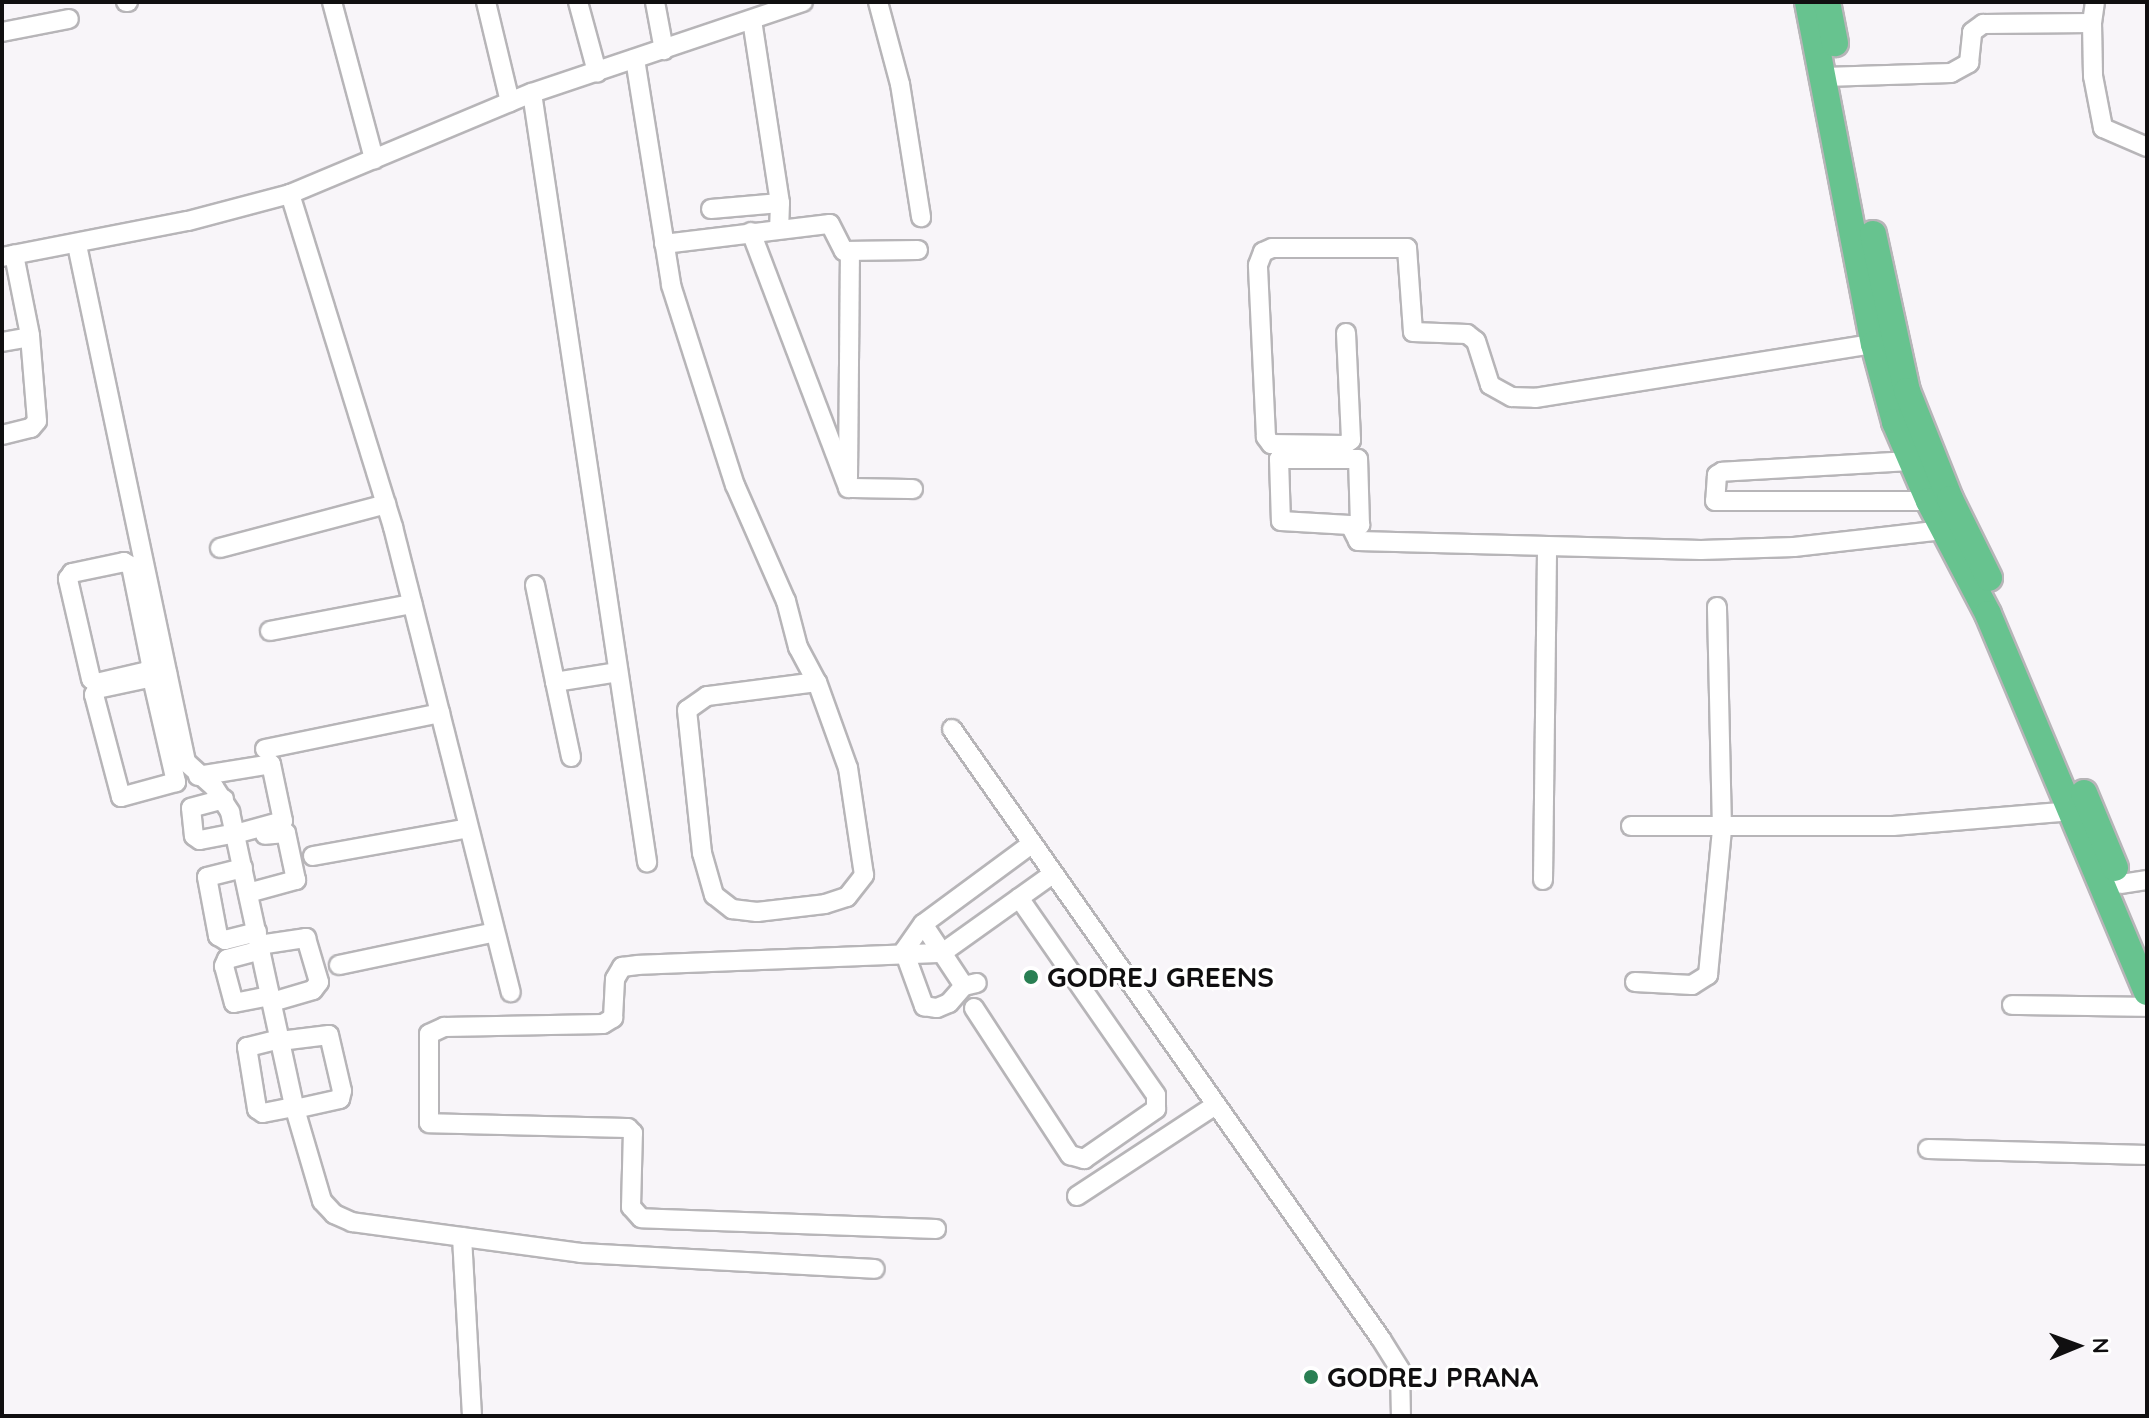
<!DOCTYPE html>
<style>
body{margin:0}
#map{position:relative;width:2149px;height:1418px;overflow:hidden;background:#f8f5f9;font-family:Quicksand,sans-serif}
div>[style]{position:absolute}
.roads{filter:drop-shadow(2px 0 #b7b5b8) drop-shadow(-2px 0 #b7b5b8) drop-shadow(0 2px #b7b5b8) drop-shadow(0 -2px #b7b5b8)}
.minor>*{height:18px;margin:-9px;padding:0 9px;transform-origin:9px;border-radius:9px;background:#fff}
.highway>*{height:26px;margin:-13px;padding:0 13px;transform-origin:13px;border-radius:13px;background:#67c38f}
.dots>*{width:22px;height:22px;translate:-50% -50%;box-sizing:border-box;border:4px solid #fff;border-radius:50%}
span{translate:-50% -50%;white-space:nowrap;text-align:center;line-height:1.15;-webkit-text-stroke:6px #fff;paint-order:stroke}
.poi-label{font-size:28px;color:#100f10;font-weight:700}
.left{translate:0 -50%;text-align:left}
.frame{position:absolute;inset:0;border:4px solid #100f10;pointer-events:none}
.north{position:absolute;left:2037px;top:1306px;width:80px;height:80px;-webkit-text-stroke:6px #fff;paint-order:stroke;rotate:89deg;font-size:22px;font-weight:700;line-height:32px;text-align:center;color:#100f10}
.north::after{content:'';display:block;margin:auto;width:28px;height:36px;background:#100f10;clip-path:polygon(50% 0,100% 100%,50% 72%,0 100%)}
</style>
<div id="map">
<div class="roads">
<div class="minor">
<i style="left:126px;top:2px;width:2px"></i>
<i style="left:332px;top:2px;width:163px;rotate:75deg"></i>
<i style="left:486px;top:2px;width:103px;rotate:76.5deg"></i>
<i style="left:578px;top:2px;width:73px;rotate:74.8deg"></i>
<i style="left:655px;top:2px;width:49px;rotate:79.4deg"></i>
<i style="left:878px;top:2px;width:85px;rotate:75deg"></i>
<i style="left:900px;top:84px;width:135px;rotate:81deg"></i>
<i style="left:752px;top:20px;width:185px;rotate:81.3deg"></i>
<i style="left:780px;top:203px;width:25px;rotate:92deg"></i>
<i style="left:2092px;top:23px;width:21px;rotate:-82deg"></i>
<i style="left:2px;top:32px;width:68px;rotate:-11deg"></i>
<i style="left:635px;top:59px;width:229px;rotate:80.9deg"></i>
<i style="left:671px;top:285px;width:210px;rotate:72.3deg"></i>
<i style="left:735px;top:485px;width:127px;rotate:66.3deg"></i>
<i style="left:786px;top:601px;width:48px;rotate:75.4deg"></i>
<i style="left:798px;top:647px;width:40px;rotate:62deg"></i>
<i style="left:817px;top:682px;width:111px;rotate:172.7deg"></i>
<i style="left:707px;top:696px;width:24px;rotate:145deg"></i>
<i style="left:687px;top:710px;width:144px;rotate:84deg"></i>
<i style="left:702px;top:853px;width:44px;rotate:74.1deg"></i>
<i style="left:714px;top:895px;width:23px;rotate:38deg"></i>
<i style="left:732px;top:909px;width:25px;rotate:7deg"></i>
<i style="left:757px;top:912px;width:68px;rotate:-6.7deg"></i>
<i style="left:825px;top:904px;width:23px;rotate:-18deg"></i>
<i style="left:847px;top:897px;width:28px;rotate:-52deg"></i>
<i style="left:864px;top:875px;width:108px;rotate:-98.5deg"></i>
<i style="left:848px;top:768px;width:91px;rotate:-109.8deg"></i>
<i style="left:1824px;top:77px;width:127px;rotate:-1.8deg"></i>
<i style="left:1951px;top:73px;width:21px;rotate:-29deg"></i>
<i style="left:1969px;top:63px;width:31px;rotate:-84deg"></i>
<i style="left:1972px;top:32px;width:14px;rotate:-36deg"></i>
<i style="left:1983px;top:24px;width:109px;rotate:-0.5deg"></i>
<i style="left:2092px;top:23px;width:53px;rotate:88.9deg"></i>
<i style="left:2093px;top:76px;width:53px;rotate:79.1deg"></i>
<i style="left:2103px;top:128px;width:48px;rotate:23.4deg"></i>
<i style="left:532px;top:93px;width:778px;rotate:81.49deg"></i>
<i style="left:290px;top:194px;width:349px;rotate:72.8deg"></i>
<i style="left:393px;top:527px;width:480px;rotate:75.8deg"></i>
<i style="left:711px;top:209px;width:69px;rotate:-5deg"></i>
<i style="left:751px;top:232px;width:274px;rotate:69.2deg"></i>
<i style="left:848px;top:488px;width:65px;rotate:0.9deg"></i>
<i style="left:664px;top:244px;width:167px;rotate:-6.9deg"></i>
<i style="left:830px;top:224px;width:30px;rotate:63deg"></i>
<i style="left:844px;top:251px;width:74px;rotate:-0.8deg"></i>
<i style="left:77px;top:245px;width:528px;rotate:78.09deg"></i>
<i style="left:186px;top:762px;width:38px;rotate:42deg"></i>
<i style="left:214px;top:787px;width:30px;rotate:57deg"></i>
<i style="left:230px;top:812px;width:304px;rotate:77.7deg"></i>
<i style="left:295px;top:1109px;width:96px;rotate:73.6deg"></i>
<i style="left:322px;top:1201px;width:18px;rotate:47deg"></i>
<i style="left:334px;top:1214px;width:20px;rotate:24deg"></i>
<i style="left:352px;top:1222px;width:231px;rotate:7.7deg"></i>
<i style="left:581px;top:1253px;width:294px;rotate:3.1deg"></i>
<i style="left:2px;top:257px;width:189px;rotate:-11deg"></i>
<i style="left:188px;top:221px;width:106px;rotate:-14.8deg"></i>
<i style="left:290px;top:194px;width:262px;rotate:-22.7deg"></i>
<i style="left:532px;top:93px;width:286px;rotate:-18.6deg"></i>
<i style="left:1346px;top:333px;width:107px;rotate:87.3deg"></i>
<i style="left:1351px;top:440px;width:9px;rotate:144deg"></i>
<i style="left:1344px;top:445px;width:73px;rotate:-179.2deg"></i>
<i style="left:1271px;top:444px;width:9px;rotate:-126deg"></i>
<i style="left:1266px;top:437px;width:172px;rotate:-92.7deg"></i>
<i style="left:1258px;top:265px;width:14px;rotate:-69deg"></i>
<i style="left:1263px;top:252px;width:10px;rotate:-24deg"></i>
<i style="left:1272px;top:248px;width:135px"></i>
<i style="left:1407px;top:248px;width:84px;rotate:85.9deg"></i>
<i style="left:1413px;top:332px;width:54px;rotate:2.1deg"></i>
<i style="left:1467px;top:334px;width:11px;rotate:38deg"></i>
<i style="left:1476px;top:341px;width:46px;rotate:72.3deg"></i>
<i style="left:1490px;top:385px;width:25px;rotate:29deg"></i>
<i style="left:1512px;top:397px;width:23px;rotate:2deg"></i>
<i style="left:1535px;top:398px;width:343px;rotate:-9.1deg"></i>
<i style="left:2px;top:342px;width:28px;rotate:-10deg"></i>
<i style="left:2px;top:435px;width:30px;rotate:-14deg"></i>
<i style="left:31px;top:428px;width:9px;rotate:-49deg"></i>
<i style="left:37px;top:421px;width:86px;rotate:-94.7deg"></i>
<i style="left:30px;top:335px;width:82px;rotate:-101.3deg"></i>
<i style="left:1910px;top:461px;width:188px;rotate:176.7deg"></i>
<i style="left:1722px;top:472px;width:6px;rotate:149deg"></i>
<i style="left:1717px;top:475px;width:26px;rotate:94deg"></i>
<i style="left:1715px;top:501px;width:214px"></i>
<i style="left:848px;top:478px;width:226px;rotate:-89.5deg"></i>
<i style="left:1353px;top:528px;width:8px;rotate:-23deg"></i>
<i style="left:1360px;top:525px;width:66px;rotate:-91.7deg"></i>
<i style="left:1358px;top:459px;width:79px;rotate:180deg"></i>
<i style="left:1279px;top:459px;width:62px;rotate:88.2deg"></i>
<i style="left:1281px;top:521px;width:69px;rotate:3.3deg"></i>
<i style="left:1350px;top:525px;width:18px;rotate:63deg"></i>
<i style="left:1358px;top:541px;width:343px;rotate:1.5deg"></i>
<i style="left:1701px;top:550px;width:93px;rotate:-1.8deg"></i>
<i style="left:1794px;top:547px;width:150px;rotate:-6.5deg"></i>
<i style="left:220px;top:548px;width:172px;rotate:-14.8deg"></i>
<i style="left:124px;top:562px;width:8px;rotate:30deg"></i>
<i style="left:131px;top:566px;width:100px;rotate:78.5deg"></i>
<i style="left:151px;top:664px;width:8px;rotate:113deg"></i>
<i style="left:148px;top:671px;width:53px;rotate:167deg"></i>
<i style="left:96px;top:683px;width:6px;rotate:-141deg"></i>
<i style="left:91px;top:679px;width:103px;rotate:-103deg"></i>
<i style="left:68px;top:579px;width:7px;rotate:-56deg"></i>
<i style="left:72px;top:573px;width:53px;rotate:-11.9deg"></i>
<i style="left:535px;top:585px;width:99px;rotate:78.3deg"></i>
<i style="left:270px;top:631px;width:145px;rotate:-10.8deg"></i>
<i style="left:152px;top:678px;width:107px;rotate:77deg"></i>
<i style="left:176px;top:782px;width:57px;rotate:164.7deg"></i>
<i style="left:121px;top:797px;width:106px;rotate:-104.8deg"></i>
<i style="left:94px;top:695px;width:7px;rotate:-63deg"></i>
<i style="left:97px;top:689px;width:72px;rotate:-12.1deg"></i>
<i style="left:952px;top:729px;width:746px;rotate:54.88deg"></i>
<i style="left:1381px;top:1339px;width:36px;rotate:58deg"></i>
<i style="left:1400px;top:1370px;width:46px;rotate:88.8deg"></i>
<i style="left:265px;top:749px;width:179px;rotate:-11.6deg"></i>
<i style="left:571px;top:757px;width:77px;rotate:-102deg"></i>
<i style="left:555px;top:682px;width:64px;rotate:-9deg"></i>
<i style="left:198px;top:776px;width:74px;rotate:-9.3deg"></i>
<i style="left:271px;top:764px;width:58px;rotate:78.1deg"></i>
<i style="left:283px;top:821px;width:50px;rotate:164.8deg"></i>
<i style="left:224px;top:799px;width:34px;rotate:165deg"></i>
<i style="left:191px;top:808px;width:28px;rotate:84deg"></i>
<i style="left:194px;top:836px;width:7px;rotate:34deg"></i>
<i style="left:200px;top:840px;width:36px;rotate:-11deg"></i>
<i style="left:1631px;top:826px;width:262px"></i>
<i style="left:1893px;top:826px;width:180px;rotate:-4.8deg"></i>
<i style="left:313px;top:856px;width:158px;rotate:-10.2deg"></i>
<i style="left:243px;top:868px;width:37px;rotate:166deg"></i>
<i style="left:207px;top:877px;width:60px;rotate:79.4deg"></i>
<i style="left:218px;top:936px;width:8px;rotate:30deg"></i>
<i style="left:225px;top:940px;width:33px;rotate:-14deg"></i>
<i style="left:1543px;top:880px;width:333px;rotate:-89.3deg"></i>
<i style="left:2121px;top:884px;width:26px;rotate:-9deg"></i>
<i style="left:248px;top:893px;width:50px;rotate:-15.2deg"></i>
<i style="left:296px;top:880px;width:48px;rotate:-102deg"></i>
<i style="left:286px;top:833px;width:21px;rotate:175deg"></i>
<i style="left:923px;top:924px;width:74px;rotate:56.5deg"></i>
<i style="left:964px;top:986px;width:13px;rotate:-13deg"></i>
<i style="left:259px;top:945px;width:48px;rotate:-8.5deg"></i>
<i style="left:306px;top:938px;width:46px;rotate:73.5deg"></i>
<i style="left:319px;top:982px;width:10px;rotate:127deg"></i>
<i style="left:313px;top:990px;width:43px;rotate:163.7deg"></i>
<i style="left:261px;top:950px;width:35px;rotate:165deg"></i>
<i style="left:227px;top:959px;width:8px;rotate:113deg"></i>
<i style="left:224px;top:966px;width:38px;rotate:75deg"></i>
<i style="left:234px;top:1003px;width:37px;rotate:-11deg"></i>
<i style="left:904px;top:951px;width:33px;rotate:-55deg"></i>
<i style="left:923px;top:924px;width:133px;rotate:-36.4deg"></i>
<i style="left:904px;top:951px;width:59px;rotate:70deg"></i>
<i style="left:924px;top:1006px;width:13px;rotate:9deg"></i>
<i style="left:937px;top:1008px;width:13px;rotate:-23deg"></i>
<i style="left:949px;top:1003px;width:23px;rotate:-49deg"></i>
<i style="left:339px;top:965px;width:159px;rotate:-11.9deg"></i>
<i style="left:1635px;top:982px;width:57px;rotate:3deg"></i>
<i style="left:1692px;top:985px;width:19px;rotate:-32deg"></i>
<i style="left:1708px;top:975px;width:147px;rotate:-84.5deg"></i>
<i style="left:1722px;top:829px;width:222px;rotate:-91.3deg"></i>
<i style="left:2012px;top:1005px;width:135px;rotate:0.8deg"></i>
<i style="left:974px;top:1008px;width:176px;rotate:56.9deg"></i>
<i style="left:1070px;top:1155px;width:15px;rotate:16deg"></i>
<i style="left:1084px;top:1159px;width:88px;rotate:-34.8deg"></i>
<i style="left:1156px;top:1109px;width:14px;rotate:-90deg"></i>
<i style="left:1156px;top:1095px;width:240px;rotate:-124.8deg"></i>
<i style="left:280px;top:1039px;width:34px;rotate:166deg"></i>
<i style="left:247px;top:1047px;width:63px;rotate:80.8deg"></i>
<i style="left:257px;top:1109px;width:7px;rotate:34deg"></i>
<i style="left:263px;top:1113px;width:33px;rotate:-11deg"></i>
<i style="left:280px;top:1041px;width:49px;rotate:-7deg"></i>
<i style="left:329px;top:1035px;width:57px;rotate:76.9deg"></i>
<i style="left:342px;top:1091px;width:8px;rotate:104deg"></i>
<i style="left:340px;top:1099px;width:46px;rotate:167.5deg"></i>
<i style="left:1928px;top:1149px;width:219px;rotate:1.6deg"></i>
<i style="left:1077px;top:1196px;width:164px;rotate:-33.3deg"></i>
<i style="left:936px;top:1229px;width:295px;rotate:-177.9deg"></i>
<i style="left:641px;top:1218px;width:15px;rotate:-132deg"></i>
<i style="left:631px;top:1207px;width:74px;rotate:-88.5deg"></i>
<i style="left:633px;top:1133px;width:7px;rotate:-135deg"></i>
<i style="left:628px;top:1128px;width:199px;rotate:-178.6deg"></i>
<i style="left:429px;top:1123px;width:89px;rotate:-90deg"></i>
<i style="left:429px;top:1034px;width:17px;rotate:-25deg"></i>
<i style="left:444px;top:1027px;width:159px;rotate:-1.1deg"></i>
<i style="left:603px;top:1024px;width:12px;rotate:-31deg"></i>
<i style="left:613px;top:1018px;width:39px;rotate:-87deg"></i>
<i style="left:615px;top:979px;width:14px;rotate:-60deg"></i>
<i style="left:622px;top:967px;width:16px;rotate:-7deg"></i>
<i style="left:638px;top:965px;width:304px;rotate:-2.3deg"></i>
<i style="left:942px;top:953px;width:133px;rotate:-35.5deg"></i>
<i style="left:462px;top:1237px;width:179px;rotate:86.8deg"></i>
</div>
<div class="highway">
<i style="left:1808px;top:2px;width:348px;rotate:79.1deg"></i>
<i style="left:1874px;top:344px;width:81px;rotate:74.9deg"></i>
<i style="left:1895px;top:422px;width:86px;rotate:66.7deg"></i>
<i style="left:1929px;top:501px;width:127px;rotate:62.4deg"></i>
<i style="left:1988px;top:614px;width:410px;rotate:67.2deg"></i>
<i style="left:1827px;top:2px;width:42px;rotate:79deg"></i>
<i style="left:1873px;top:234px;width:161px;rotate:77.8deg"></i>
<i style="left:1907px;top:391px;width:116px;rotate:68.3deg"></i>
<i style="left:1950px;top:499px;width:88px;rotate:63.7deg"></i>
<i style="left:2084px;top:793px;width:81px;rotate:67.5deg"></i>
</div>
</div>
<div class="dots">
<i style="left:1031px;top:977px;background:#297f53"></i>
<i style="left:1311px;top:1377px;background:#297f53"></i>
</div>
<div class="poi-label">
<span class="left" style="left:1047px;top:977px">GODREJ GREENS</span>
<span class="left" style="left:1327px;top:1377px">GODREJ PRANA</span>
</div>
<div class="frame"></div>
<div class="north">N</div>
</div>
